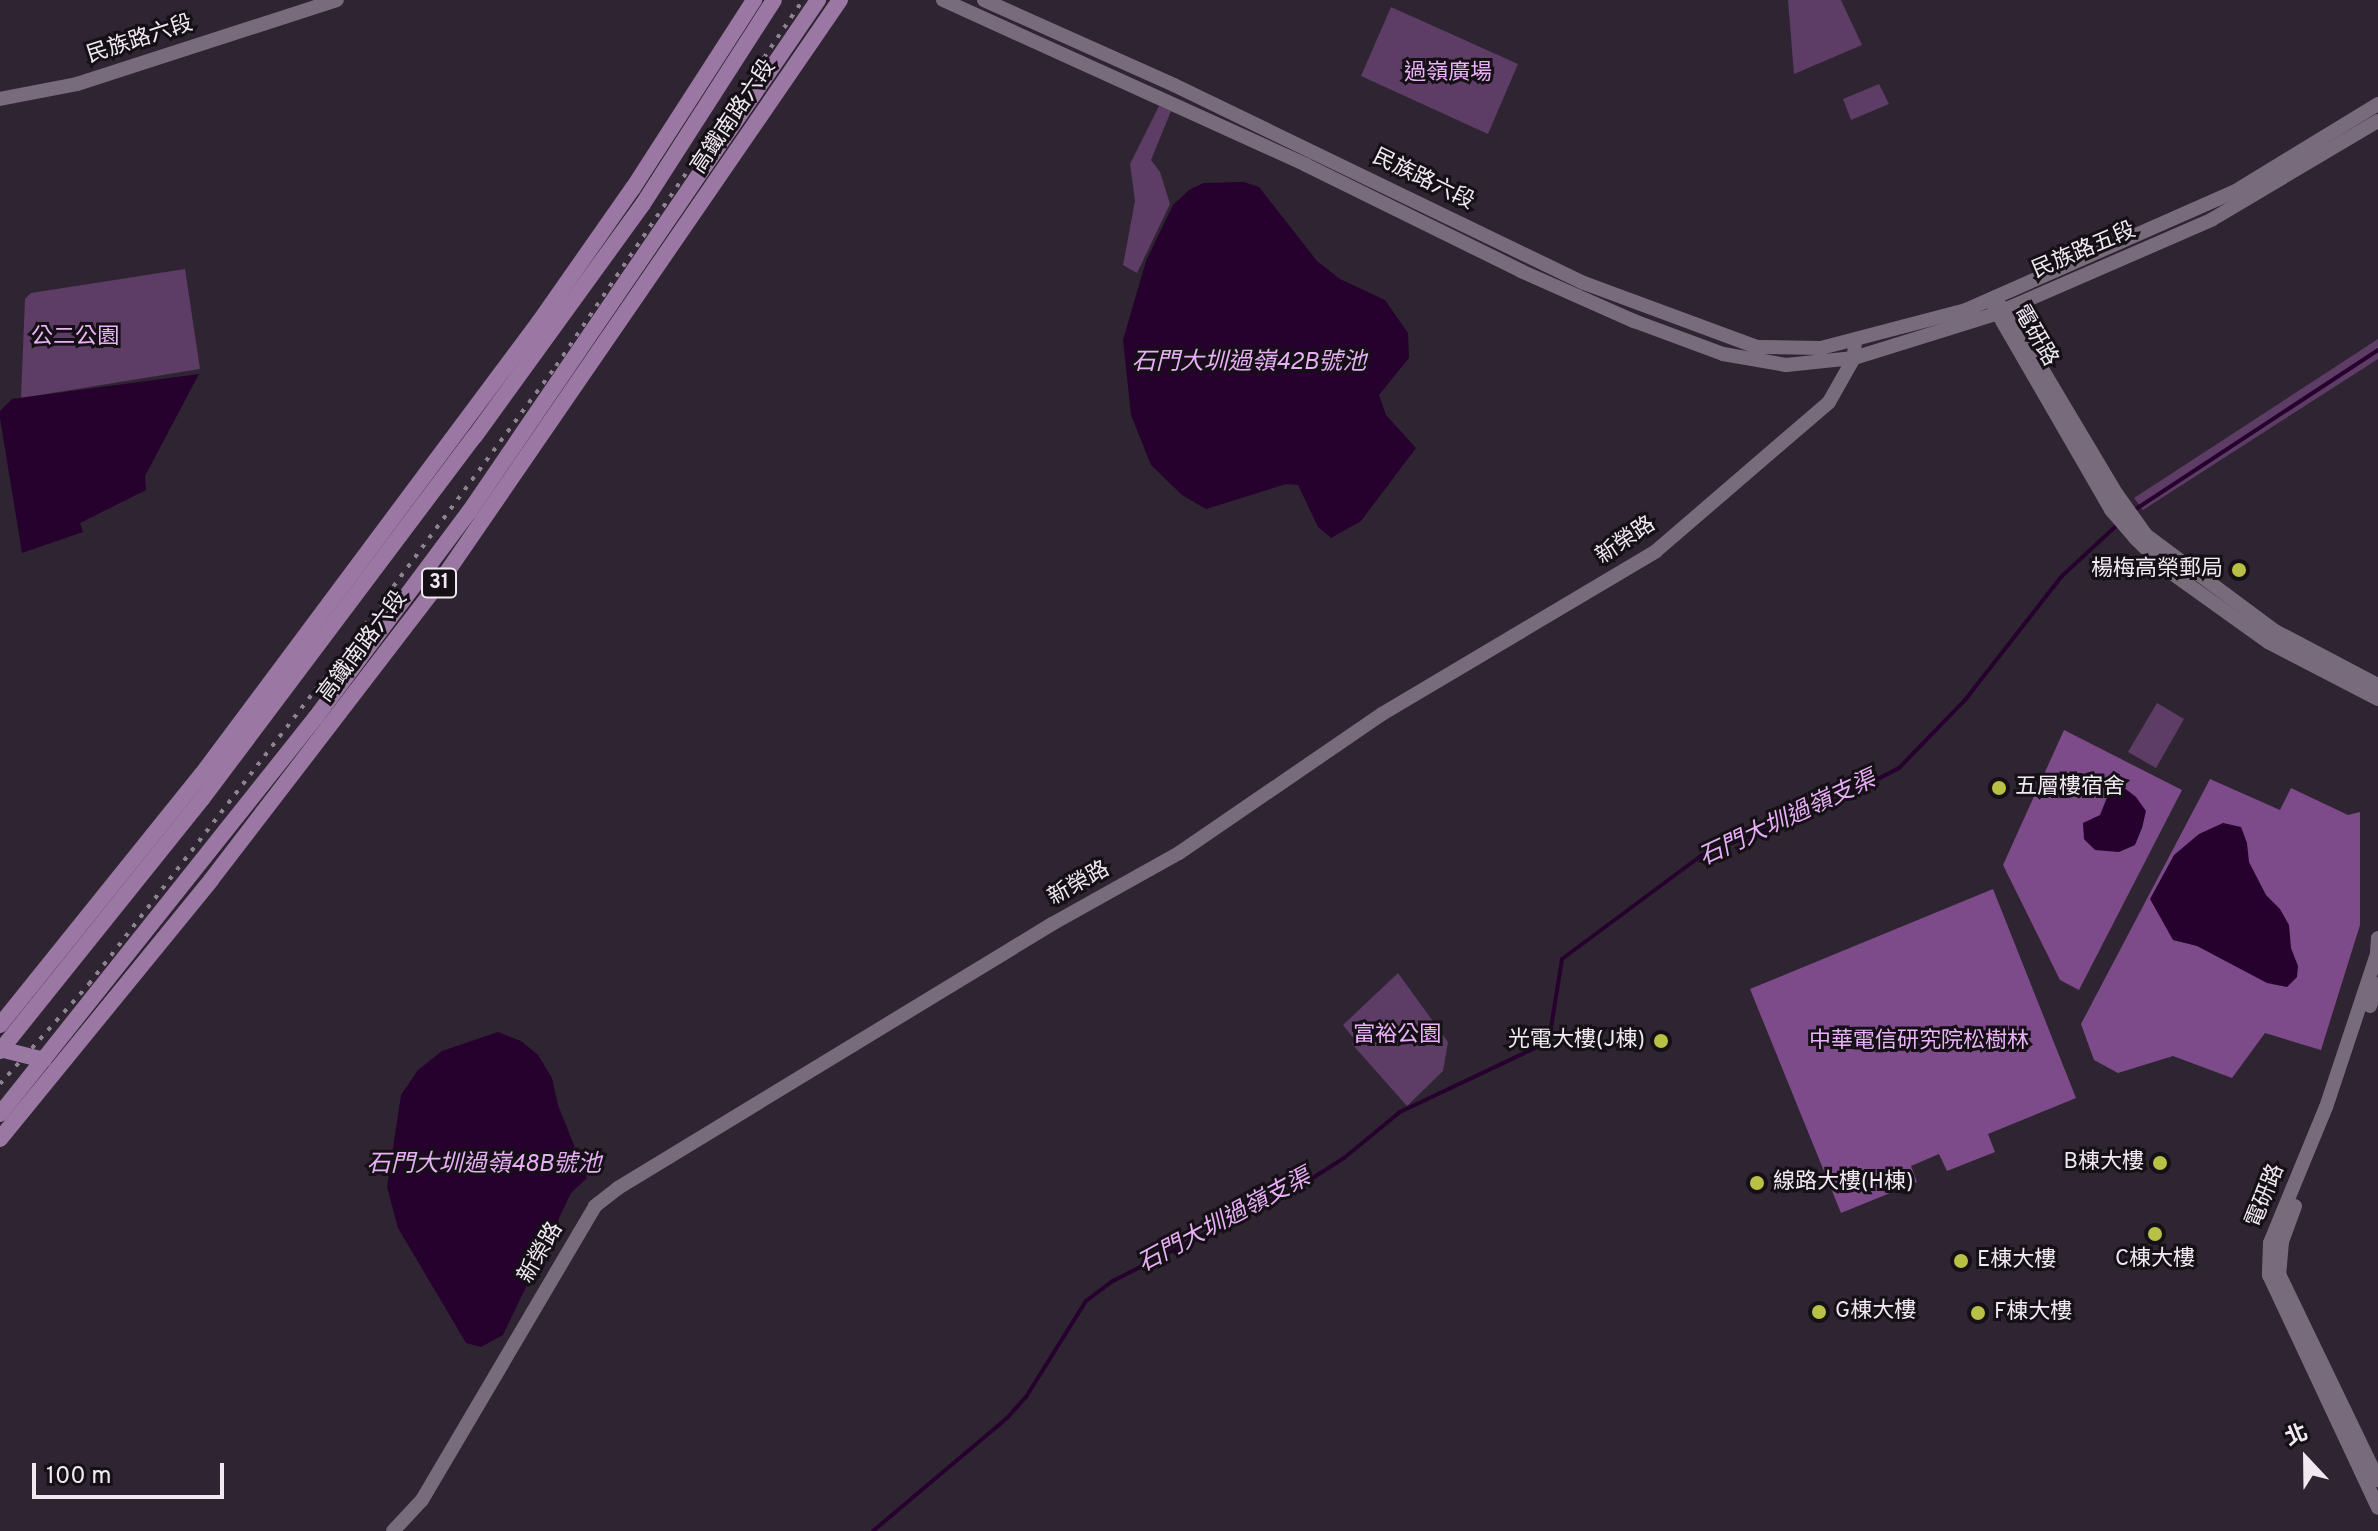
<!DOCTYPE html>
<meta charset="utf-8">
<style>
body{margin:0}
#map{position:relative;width:2378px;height:1531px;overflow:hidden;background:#2f2532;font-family:Overpass,"Noto Sans TC",sans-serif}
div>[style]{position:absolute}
.green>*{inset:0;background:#5d3c65}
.forest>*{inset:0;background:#7d4a8a}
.water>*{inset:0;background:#26012e}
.stream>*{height:4px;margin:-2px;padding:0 2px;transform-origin:2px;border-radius:2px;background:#26012e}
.secondary>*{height:14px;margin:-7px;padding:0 7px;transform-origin:7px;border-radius:7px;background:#786b7b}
.primary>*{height:16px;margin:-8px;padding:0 8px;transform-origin:8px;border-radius:8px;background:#9b78a4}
.rail>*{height:4px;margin-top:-2px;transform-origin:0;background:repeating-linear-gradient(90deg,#8d848f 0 4px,transparent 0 12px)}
.dots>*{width:22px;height:22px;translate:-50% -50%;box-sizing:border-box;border:4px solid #151016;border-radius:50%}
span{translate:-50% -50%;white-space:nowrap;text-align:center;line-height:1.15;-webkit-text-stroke:6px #151016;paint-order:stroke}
.shield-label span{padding:2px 6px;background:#151016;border:2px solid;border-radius:6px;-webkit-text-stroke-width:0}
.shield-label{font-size:20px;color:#f1e9f2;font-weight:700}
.street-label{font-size:22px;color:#f1e9f2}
.park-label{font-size:22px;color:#ebb1f9}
.poi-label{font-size:22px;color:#f1e9f2}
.right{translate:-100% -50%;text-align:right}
.left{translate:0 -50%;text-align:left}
.water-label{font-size:24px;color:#e8aef6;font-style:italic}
.north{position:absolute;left:2266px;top:1419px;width:80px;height:80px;-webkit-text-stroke:6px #151016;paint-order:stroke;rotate:338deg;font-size:22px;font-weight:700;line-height:32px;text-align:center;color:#f1e9f2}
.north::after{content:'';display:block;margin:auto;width:28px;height:36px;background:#f1e9f2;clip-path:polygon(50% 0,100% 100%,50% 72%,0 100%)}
.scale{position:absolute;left:32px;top:1463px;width:192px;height:36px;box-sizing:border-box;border:4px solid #f1e9f2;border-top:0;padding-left:10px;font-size:24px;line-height:28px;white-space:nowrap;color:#f1e9f2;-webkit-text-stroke:6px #151016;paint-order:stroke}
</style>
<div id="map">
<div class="green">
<i style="clip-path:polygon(1788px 0,1841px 0,1862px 45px,1794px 74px)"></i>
<i style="clip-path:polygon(1391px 7px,1518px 64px,1488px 134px,1361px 76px)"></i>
<i style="clip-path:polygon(1879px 84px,1889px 104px,1851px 120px,1843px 99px)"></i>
<i style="clip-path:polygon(1159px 106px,1171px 111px,1151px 160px,1160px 172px,1170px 204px,1137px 273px,1123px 265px,1135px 201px,1130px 164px)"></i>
<i style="clip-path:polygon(185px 269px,200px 369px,21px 398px,25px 299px,31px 293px)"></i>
<i style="clip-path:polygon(2378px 339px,2378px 359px,2143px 510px,2134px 498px)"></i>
<i style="clip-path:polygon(2157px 703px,2184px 719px,2156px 768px,2128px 752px)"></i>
<i style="clip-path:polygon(1398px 973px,1448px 1042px,1443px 1071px,1407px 1106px,1352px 1044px,1355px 1040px,1343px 1025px)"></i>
</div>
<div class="forest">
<i style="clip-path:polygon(2064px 730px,2182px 790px,2079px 990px,2060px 980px,2003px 865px)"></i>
<i style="clip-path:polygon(2210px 779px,2280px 810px,2291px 788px,2348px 815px,2360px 812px,2360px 925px,2321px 1050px,2265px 1033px,2232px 1078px,2173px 1056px,2118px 1073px,2094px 1060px,2081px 1024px)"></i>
<i style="clip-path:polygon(1993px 889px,2076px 1098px,1988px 1134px,1995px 1152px,1947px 1171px,1939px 1154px,1911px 1166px,1917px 1182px,1841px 1213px,1750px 989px)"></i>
</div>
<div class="water">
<i style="clip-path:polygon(1244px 182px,1259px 187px,1317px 261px,1340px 279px,1385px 300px,1408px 333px,1409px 358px,1379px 395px,1386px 415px,1416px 448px,1361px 521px,1331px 538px,1318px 527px,1298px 485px,1286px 484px,1206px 509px,1182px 495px,1151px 465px,1131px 415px,1123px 340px,1146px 261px,1173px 205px,1189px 190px,1203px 183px)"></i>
<i style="clip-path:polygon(199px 374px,145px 476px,146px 490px,80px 523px,83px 532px,22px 553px,0 418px,0 411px,12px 399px)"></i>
<i style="clip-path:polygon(2123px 787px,2136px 797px,2146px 811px,2142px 828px,2135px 845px,2119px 852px,2095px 850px,2084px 839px,2083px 823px,2100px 815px,2108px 795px)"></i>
<i style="clip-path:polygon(2223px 823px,2241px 827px,2247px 843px,2249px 862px,2266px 895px,2280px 909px,2289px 925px,2291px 948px,2298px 966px,2297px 977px,2287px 987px,2267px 983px,2197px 946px,2173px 940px,2150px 899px,2174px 855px,2199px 834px)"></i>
<i style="clip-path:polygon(498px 1032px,521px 1041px,538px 1055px,552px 1078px,558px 1105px,587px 1178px,571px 1193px,503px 1335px,481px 1347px,466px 1343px,398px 1228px,387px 1187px,401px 1095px,418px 1070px,442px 1051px)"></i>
</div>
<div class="stream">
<i style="left:2133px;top:511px;width:293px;rotate:-33.3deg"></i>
<i style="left:873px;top:1531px;width:175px;rotate:-40.1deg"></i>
<i style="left:1007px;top:1418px;width:28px;rotate:-48deg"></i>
<i style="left:1026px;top:1397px;width:113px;rotate:-58deg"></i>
<i style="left:1086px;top:1301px;width:34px;rotate:-37deg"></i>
<i style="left:1113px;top:1281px;width:219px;rotate:-27.1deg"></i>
<i style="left:1308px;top:1181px;width:43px;rotate:-32.6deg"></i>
<i style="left:1344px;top:1158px;width:72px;rotate:-39.4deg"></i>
<i style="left:1400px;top:1112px;width:156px;rotate:-25.4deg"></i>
<i style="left:1541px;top:1045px;width:14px;rotate:-51deg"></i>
<i style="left:1550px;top:1034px;width:76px;rotate:-80.9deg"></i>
<i style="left:1562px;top:959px;width:174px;rotate:-36.6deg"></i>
<i style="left:1702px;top:855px;width:138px;rotate:-21.7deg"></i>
<i style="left:1830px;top:804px;width:78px;rotate:-27.6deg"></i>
<i style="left:1899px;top:768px;width:95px;rotate:-45.9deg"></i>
<i style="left:1965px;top:700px;width:157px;rotate:-52deg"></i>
<i style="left:2062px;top:576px;width:75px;rotate:-42.8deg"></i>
</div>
<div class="secondary">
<i style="left:943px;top:0;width:399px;rotate:24.4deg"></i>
<i style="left:1306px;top:165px;width:240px;rotate:26.2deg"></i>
<i style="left:1521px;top:271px;width:124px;rotate:23.9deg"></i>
<i style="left:1634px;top:321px;width:95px;rotate:20.3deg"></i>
<i style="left:1723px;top:354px;width:64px;rotate:9.9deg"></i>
<i style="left:1786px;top:365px;width:68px;rotate:-5.9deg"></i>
<i style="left:1854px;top:358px;width:148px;rotate:-17.3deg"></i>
<i style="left:1995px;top:314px;width:236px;rotate:-23.5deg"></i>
<i style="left:2211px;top:220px;width:194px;rotate:-30.7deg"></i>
<i style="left:984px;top:0;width:208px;rotate:24.1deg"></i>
<i style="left:1174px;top:85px;width:455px;rotate:25.8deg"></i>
<i style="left:1584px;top:283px;width:184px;rotate:20.3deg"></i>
<i style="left:1757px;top:347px;width:64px;rotate:0.9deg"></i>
<i style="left:1821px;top:348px;width:150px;rotate:-14.7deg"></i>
<i style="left:1966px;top:310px;width:293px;rotate:-23.8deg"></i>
<i style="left:2234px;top:192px;width:169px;rotate:-31.4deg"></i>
<i style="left:0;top:99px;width:78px;rotate:-11deg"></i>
<i style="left:77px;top:84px;width:273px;rotate:-17.9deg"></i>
<i style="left:1999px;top:304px;width:29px;rotate:52deg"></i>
<i style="left:2017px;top:327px;width:193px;rotate:59.2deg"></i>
<i style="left:2116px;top:493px;width:52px;rotate:54.5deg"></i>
<i style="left:2146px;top:535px;width:161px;rotate:36.7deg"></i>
<i style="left:2275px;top:631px;width:116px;rotate:27.7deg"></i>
<i style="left:1994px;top:307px;width:234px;rotate:60deg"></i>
<i style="left:2111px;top:510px;width:37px;rotate:49deg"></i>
<i style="left:2135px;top:538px;width:47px;rotate:44.1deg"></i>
<i style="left:2169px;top:571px;width:122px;rotate:35.6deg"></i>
<i style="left:2268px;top:642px;width:124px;rotate:27.4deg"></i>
<i style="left:2378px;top:938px;width:16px;rotate:94deg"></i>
<i style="left:2377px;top:954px;width:161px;rotate:108.4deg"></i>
<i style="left:2326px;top:1107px;width:147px;rotate:112.4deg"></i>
<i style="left:2270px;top:1243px;width:32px;rotate:92deg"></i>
<i style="left:2269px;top:1275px;width:257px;rotate:64.9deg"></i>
<i style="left:2370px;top:1006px;width:23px;rotate:-70deg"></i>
<i style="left:2295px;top:1206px;width:38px;rotate:110deg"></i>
<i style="left:2282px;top:1242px;width:32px;rotate:95deg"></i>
<i style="left:2279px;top:1274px;width:229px;rotate:64.3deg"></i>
<i style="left:393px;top:1531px;width:42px;rotate:-46.9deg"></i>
<i style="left:422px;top:1500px;width:341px;rotate:-59.5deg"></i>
<i style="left:595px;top:1206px;width:29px;rotate:-38deg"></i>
<i style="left:618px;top:1188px;width:508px;rotate:-31.31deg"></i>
<i style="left:1052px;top:924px;width:145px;rotate:-29.2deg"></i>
<i style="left:1179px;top:853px;width:246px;rotate:-34.4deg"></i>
<i style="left:1382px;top:714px;width:319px;rotate:-30.7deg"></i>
<i style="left:1656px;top:551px;width:228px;rotate:-40.7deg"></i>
<i style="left:1829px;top:402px;width:51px;rotate:-60.4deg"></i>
<i style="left:1854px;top:358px;width:17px;rotate:-87deg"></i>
</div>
<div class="primary">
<i style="left:0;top:1025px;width:322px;rotate:-51.2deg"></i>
<i style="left:202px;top:774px;width:564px;rotate:-53.29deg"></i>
<i style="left:539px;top:322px;width:164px;rotate:-55deg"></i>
<i style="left:633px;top:188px;width:224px;rotate:-57.2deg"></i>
<i style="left:0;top:1049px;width:45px;rotate:14deg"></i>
<i style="left:0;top:1051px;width:323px;rotate:-51.3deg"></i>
<i style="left:202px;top:799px;width:454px;rotate:-53.1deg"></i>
<i style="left:475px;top:436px;width:286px;rotate:-54.1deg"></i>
<i style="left:643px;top:204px;width:242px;rotate:-57.3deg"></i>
<i style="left:0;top:1114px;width:507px;rotate:-51.48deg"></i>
<i style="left:316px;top:717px;width:256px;rotate:-53.3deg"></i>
<i style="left:469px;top:512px;width:620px;rotate:-55.72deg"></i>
<i style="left:0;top:1139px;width:334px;rotate:-50.8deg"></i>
<i style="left:211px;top:880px;width:388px;rotate:-52.5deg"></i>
<i style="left:447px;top:572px;width:694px;rotate:-55.51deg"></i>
</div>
<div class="rail">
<i style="left:0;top:1084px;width:134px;rotate:-48.3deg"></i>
<i style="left:89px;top:984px;width:453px;rotate:-52.4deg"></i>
<i style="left:365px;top:625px;width:322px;rotate:-53.6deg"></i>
<i style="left:556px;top:366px;width:442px;rotate:-56deg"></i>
</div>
<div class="dots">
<i style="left:2239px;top:570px;background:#b9c046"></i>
<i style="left:1999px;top:788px;background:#b9c046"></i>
<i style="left:1661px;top:1041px;background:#b9c046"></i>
<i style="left:2160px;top:1163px;background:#b9c046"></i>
<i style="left:1757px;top:1183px;background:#b9c046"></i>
<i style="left:2155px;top:1234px;background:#b9c046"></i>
<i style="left:1961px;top:1261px;background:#b9c046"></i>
<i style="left:1819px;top:1312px;background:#b9c046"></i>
<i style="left:1978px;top:1313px;background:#b9c046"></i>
</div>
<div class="shield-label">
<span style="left:439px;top:583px">31</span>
</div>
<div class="street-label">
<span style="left:140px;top:40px;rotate:-18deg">民族路六段</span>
<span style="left:734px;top:117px;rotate:-56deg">高鐵南路六段</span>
<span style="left:1423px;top:180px;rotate:26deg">民族路六段</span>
<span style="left:2084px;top:251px;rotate:-23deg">民族路五段</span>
<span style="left:2035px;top:336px;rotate:60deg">電研路</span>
<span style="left:1626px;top:541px;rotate:-34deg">新榮路</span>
<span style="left:363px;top:647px;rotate:-53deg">高鐵南路六段</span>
<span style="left:1079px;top:884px;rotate:-29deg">新榮路</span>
<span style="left:2266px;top:1196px;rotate:-68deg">電研路</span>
<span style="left:541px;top:1253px;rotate:-60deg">新榮路</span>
</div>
<div class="park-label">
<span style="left:1448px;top:74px">過嶺廣場</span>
<span style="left:75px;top:338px">公二公園</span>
<span style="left:1397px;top:1036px">富裕公園</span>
<span style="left:1919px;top:1042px">中華電信研究院松樹林</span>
</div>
<div class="poi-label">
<span class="right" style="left:2223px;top:570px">楊梅高榮郵局</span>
<span class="left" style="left:2015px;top:788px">五層樓宿舍</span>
<span class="right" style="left:1645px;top:1041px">光電大樓(J棟)</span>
<span class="right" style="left:2144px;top:1163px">B棟大樓</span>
<span class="left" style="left:1773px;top:1183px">線路大樓(H棟)</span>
<span style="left:2155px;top:1260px">C棟大樓</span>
<span class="left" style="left:1977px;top:1261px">E棟大樓</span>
<span class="left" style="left:1835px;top:1312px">G棟大樓</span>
<span class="left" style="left:1994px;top:1313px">F棟大樓</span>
</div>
<div class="water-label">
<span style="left:1249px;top:364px">石門大圳過嶺42B號池</span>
<span style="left:1788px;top:820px;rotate:-25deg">石門大圳過嶺支渠</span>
<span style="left:484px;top:1166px">石門大圳過嶺48B號池</span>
<span style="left:1225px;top:1222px;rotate:-28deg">石門大圳過嶺支渠</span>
</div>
<div class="north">北</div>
<div class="scale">100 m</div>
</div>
